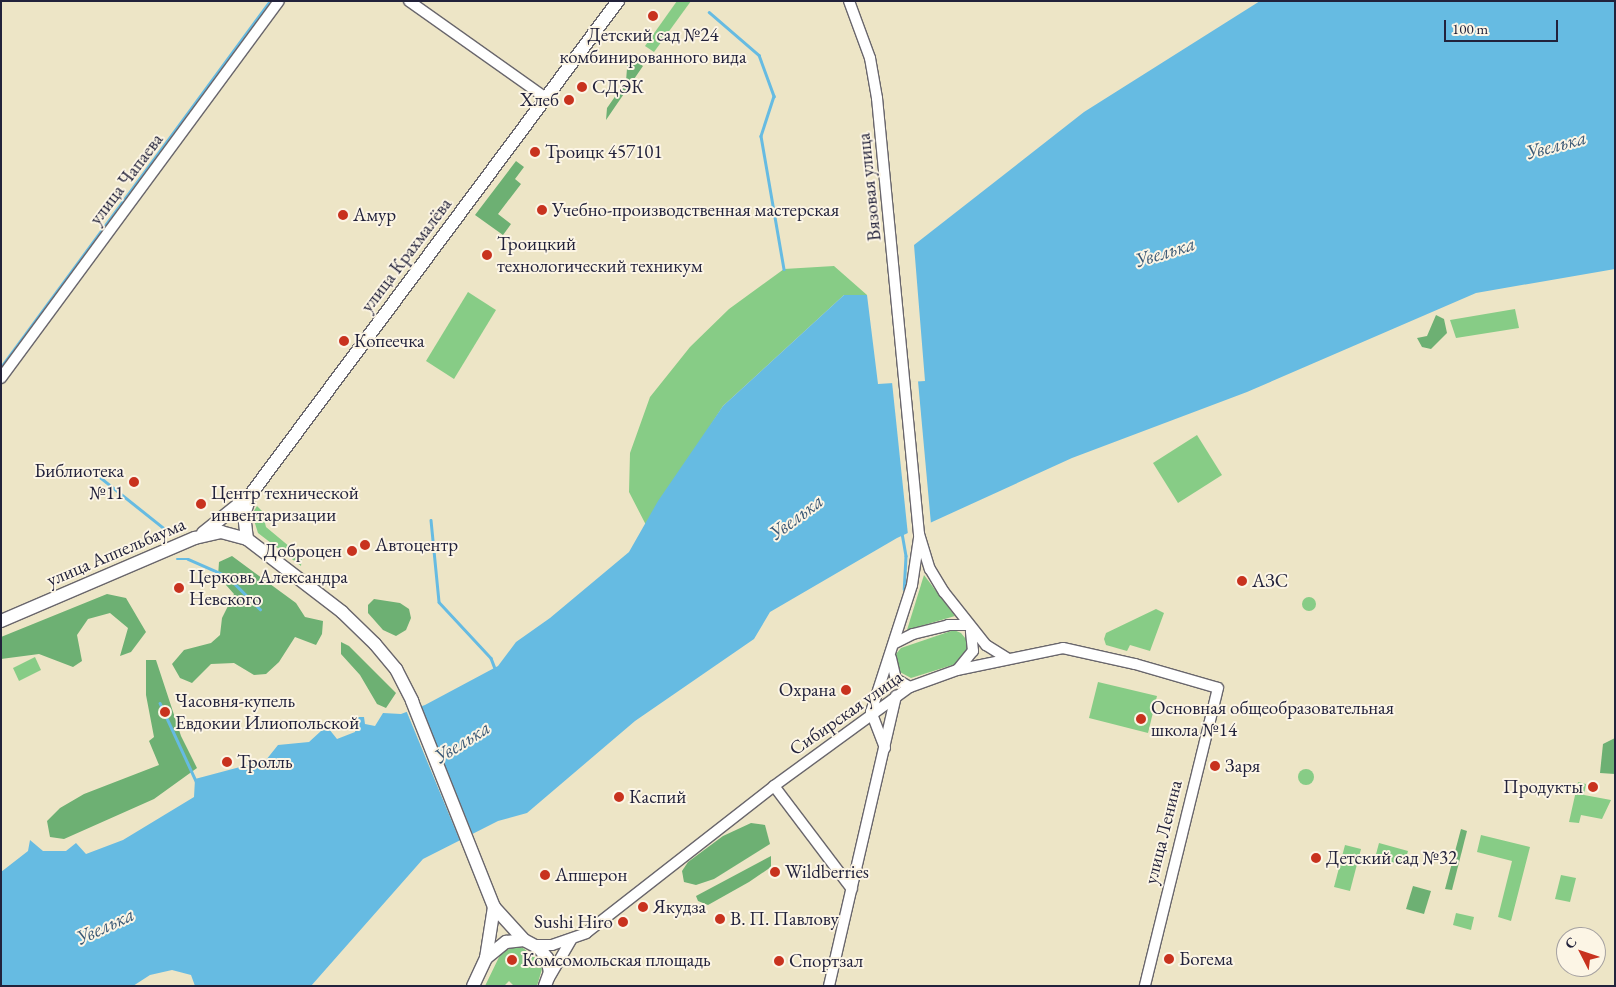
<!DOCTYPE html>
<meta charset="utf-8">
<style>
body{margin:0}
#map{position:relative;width:1616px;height:987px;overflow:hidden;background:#ede5c6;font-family:"EB Garamond",serif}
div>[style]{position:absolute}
.green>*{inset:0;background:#87cc86}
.round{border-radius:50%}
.forest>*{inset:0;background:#6db073}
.water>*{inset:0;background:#66bbe2}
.pier>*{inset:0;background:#ede5c6}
.stream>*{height:2.5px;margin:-1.25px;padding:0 1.25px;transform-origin:1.25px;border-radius:1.25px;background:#66bbe2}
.roads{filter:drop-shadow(1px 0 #69666c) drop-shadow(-1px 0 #69666c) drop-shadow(0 1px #69666c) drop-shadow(0 -1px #69666c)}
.minor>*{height:10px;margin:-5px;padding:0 5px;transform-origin:5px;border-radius:5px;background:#fff}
.major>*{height:12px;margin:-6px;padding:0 6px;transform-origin:6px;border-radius:6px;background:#fff}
.dots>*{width:14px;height:14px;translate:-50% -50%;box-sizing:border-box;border:2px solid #fcf5e5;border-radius:50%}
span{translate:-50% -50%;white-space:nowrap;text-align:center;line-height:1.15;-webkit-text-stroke:4px #fcf5e5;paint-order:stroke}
.poi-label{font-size:19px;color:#22223b}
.left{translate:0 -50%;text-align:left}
.right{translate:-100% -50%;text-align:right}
.street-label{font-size:19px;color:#22223b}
.water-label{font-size:20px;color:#3a5875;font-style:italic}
.frame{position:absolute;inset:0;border:2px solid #22223b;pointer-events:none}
.north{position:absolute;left:1556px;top:927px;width:50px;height:50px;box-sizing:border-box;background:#fcf5e5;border:1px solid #a5a1a1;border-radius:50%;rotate:311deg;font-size:14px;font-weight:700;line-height:20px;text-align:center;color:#22223b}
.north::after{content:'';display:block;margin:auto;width:18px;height:22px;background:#c8321e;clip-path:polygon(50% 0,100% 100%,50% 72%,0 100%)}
.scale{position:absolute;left:1444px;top:20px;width:114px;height:22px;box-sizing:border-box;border:2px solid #22223b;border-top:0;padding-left:6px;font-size:15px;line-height:18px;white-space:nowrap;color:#22223b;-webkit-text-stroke:4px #fcf5e5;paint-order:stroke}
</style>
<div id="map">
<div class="green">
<i style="clip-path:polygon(677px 1px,691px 1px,654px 52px,645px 46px)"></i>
<i style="clip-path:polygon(834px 266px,867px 295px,844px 295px,723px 406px,646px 525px,629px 492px,630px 453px,650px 397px,690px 347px,729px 309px,784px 269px)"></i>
<i style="clip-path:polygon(468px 292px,496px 310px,454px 379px,426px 361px)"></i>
<i style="clip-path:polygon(1515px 309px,1519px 328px,1456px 338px,1450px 320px)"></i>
<i style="clip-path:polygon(1197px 435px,1222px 475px,1178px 503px,1153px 463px)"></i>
<i style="clip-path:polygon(257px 506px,262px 511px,266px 527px,302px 557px,301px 566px,258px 533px,252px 514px)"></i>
<i style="clip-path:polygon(924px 575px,955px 616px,907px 630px)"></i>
<i class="round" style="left:1302px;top:597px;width:14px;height:14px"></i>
<i style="clip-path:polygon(1156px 609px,1164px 613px,1150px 651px,1130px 645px,1127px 651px,1106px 645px,1104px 639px,1106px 633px)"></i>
<i style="clip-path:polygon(954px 630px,961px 633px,970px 644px,969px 652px,962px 662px,911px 678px,898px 671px,896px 654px,901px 648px)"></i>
<i style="clip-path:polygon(35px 657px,41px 670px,19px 681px,13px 668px)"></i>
<i style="clip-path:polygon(1098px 682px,1157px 696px,1148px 733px,1089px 718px)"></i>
<i class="round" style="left:1298px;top:769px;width:16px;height:16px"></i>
<i style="clip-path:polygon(1578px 782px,1586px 784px,1584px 795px,1611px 800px,1602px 819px,1581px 815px,1579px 823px,1569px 822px)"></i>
<i style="clip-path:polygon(1481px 835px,1530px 847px,1511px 921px,1498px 917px,1512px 861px,1477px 852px)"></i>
<i style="clip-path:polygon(1379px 843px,1408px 851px,1404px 865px,1375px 858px)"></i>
<i style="clip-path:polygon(1345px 845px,1361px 849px,1350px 891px,1334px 887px)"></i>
<i style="clip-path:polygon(1561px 875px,1576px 878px,1570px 902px,1555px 899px)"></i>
<i style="clip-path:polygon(1456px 913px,1474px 917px,1471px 930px,1453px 925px)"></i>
<i style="clip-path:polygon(523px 948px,539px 961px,542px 969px,537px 986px,514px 986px,509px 981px,504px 986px,485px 986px,501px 953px,513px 947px)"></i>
</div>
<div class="forest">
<i style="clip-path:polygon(628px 56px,643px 66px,606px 120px,607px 108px,626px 81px)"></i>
<i style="clip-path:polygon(516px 161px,524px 167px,515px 179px,521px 184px,498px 214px,511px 224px,503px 235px,475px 215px)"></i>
<i style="clip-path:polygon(1436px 315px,1444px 319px,1447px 333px,1431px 349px,1422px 347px,1417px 338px,1427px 336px)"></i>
<i style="clip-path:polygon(232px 556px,296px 603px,305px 617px,323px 621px,322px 634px,316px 645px,295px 637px,279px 662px,266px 674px,254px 675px,234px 663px,211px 664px,192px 683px,180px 678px,172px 664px,184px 650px,211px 643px,220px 635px,222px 618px,234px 594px,218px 576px,219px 562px)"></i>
<i style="clip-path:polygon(107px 594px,126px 598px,146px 632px,131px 652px,120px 656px,128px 628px,110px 613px,88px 619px,77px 635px,82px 661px,73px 667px,39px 654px,1px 659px,1px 637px)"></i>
<i style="clip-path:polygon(374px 599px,400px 603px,409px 609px,411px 618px,406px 630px,396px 636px,383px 630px,368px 613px,368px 605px)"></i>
<i style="clip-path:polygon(341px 642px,349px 646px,396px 693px,386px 708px,377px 704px,360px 675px,341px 654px)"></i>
<i style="clip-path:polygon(146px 660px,156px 660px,181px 736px,197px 768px,154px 799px,64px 839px,50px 837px,47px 821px,60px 808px,84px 794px,159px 765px,149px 741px,154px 737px,146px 695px)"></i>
<i style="clip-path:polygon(1615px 738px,1615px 774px,1600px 773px,1603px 744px)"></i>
<i style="clip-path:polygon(751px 823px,765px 825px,770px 844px,714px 879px,696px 885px,684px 882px,682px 871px,688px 862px,723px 836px)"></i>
<i style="clip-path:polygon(1461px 829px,1467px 831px,1452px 890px,1445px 889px)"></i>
<i style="clip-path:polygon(771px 856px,771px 867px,749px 882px,708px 905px,698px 901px,696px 896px)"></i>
<i style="clip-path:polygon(1413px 886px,1431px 891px,1424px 914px,1406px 909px)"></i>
</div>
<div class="water">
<i style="clip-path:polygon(1260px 1px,1615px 1px,1615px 269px,1476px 293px,1247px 392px,1072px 458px,897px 538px,770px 612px,754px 639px,635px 721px,527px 813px,498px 821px,423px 859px,311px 986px,195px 986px,191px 975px,172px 970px,150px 975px,133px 986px,1px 986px,1px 872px,28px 851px,30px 840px,43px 851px,66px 851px,76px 843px,86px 854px,123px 840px,194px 797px,195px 779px,266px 760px,278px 745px,309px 742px,321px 731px,329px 729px,337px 739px,355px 732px,358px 717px,364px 717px,365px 724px,375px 726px,383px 713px,401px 714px,425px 705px,498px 666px,516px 642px,550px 618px,629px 552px,658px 501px,723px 406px,844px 295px,867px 295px,878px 384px,925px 381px,914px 245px,1084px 112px)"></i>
</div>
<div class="pier">
<i style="clip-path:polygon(918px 381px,931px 524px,908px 535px,892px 382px)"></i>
<i style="clip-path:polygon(420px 704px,473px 835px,460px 841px,406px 710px)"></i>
</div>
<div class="stream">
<i style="left:709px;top:12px;width:66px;rotate:40.7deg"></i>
<i style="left:759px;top:55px;width:44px;rotate:69.9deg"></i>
<i style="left:774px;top:96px;width:42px;rotate:108deg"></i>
<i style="left:761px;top:136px;width:135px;rotate:80.2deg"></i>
<i style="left:1px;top:367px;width:454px;rotate:-53.7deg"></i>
<i style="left:96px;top:474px;width:88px;rotate:38.6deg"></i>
<i style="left:431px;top:520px;width:82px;rotate:84.4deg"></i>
<i style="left:439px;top:602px;width:76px;rotate:47.1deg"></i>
<i style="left:491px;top:658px;width:14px;rotate:69deg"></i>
<i style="left:902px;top:533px;width:23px;rotate:80deg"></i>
<i style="left:906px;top:556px;width:33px;rotate:93deg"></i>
<i style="left:904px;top:589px;width:3px"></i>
<i style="left:177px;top:559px;width:11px"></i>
<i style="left:188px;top:559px;width:43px;rotate:23.6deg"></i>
<i style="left:227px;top:576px;width:47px;rotate:45deg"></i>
<i style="left:160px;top:703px;width:86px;rotate:65.2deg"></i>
</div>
<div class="roads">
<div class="minor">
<i style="left:409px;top:1px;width:168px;rotate:35.3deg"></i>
<i style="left:849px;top:1px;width:61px;rotate:69.8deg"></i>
<i style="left:870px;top:58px;width:41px;rotate:80.1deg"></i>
<i style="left:877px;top:98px;width:438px;rotate:84.5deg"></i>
<i style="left:919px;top:534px;width:37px;rotate:73deg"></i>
<i style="left:930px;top:569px;width:27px;rotate:59deg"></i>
<i style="left:944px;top:592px;width:68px;rotate:51.6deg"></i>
<i style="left:986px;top:645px;width:26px;rotate:32deg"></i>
<i style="left:1px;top:378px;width:468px;rotate:-53.6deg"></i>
<i style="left:895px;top:643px;width:20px;rotate:-27deg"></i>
<i style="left:913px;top:634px;width:36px;rotate:-14deg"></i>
<i style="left:948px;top:625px;width:19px"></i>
<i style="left:891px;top:658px;width:22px;rotate:77deg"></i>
<i style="left:896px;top:679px;width:16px;rotate:30deg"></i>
<i style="left:959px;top:668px;width:22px;rotate:-51deg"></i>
<i style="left:973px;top:651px;width:20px;rotate:-96deg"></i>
<i style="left:885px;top:748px;width:39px;rotate:-111deg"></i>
<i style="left:871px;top:712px;width:133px;rotate:-72.1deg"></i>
<i style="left:912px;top:585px;width:48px;rotate:-81.5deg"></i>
<i style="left:774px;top:786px;width:129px;rotate:52.9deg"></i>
<i style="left:535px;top:945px;width:17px"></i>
<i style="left:552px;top:945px;width:36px;rotate:-19deg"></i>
<i style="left:586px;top:933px;width:239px;rotate:-38deg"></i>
<i style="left:774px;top:786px;width:168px;rotate:-36.1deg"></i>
<i style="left:910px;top:687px;width:50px;rotate:-19.9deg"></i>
<i style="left:957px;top:670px;width:108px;rotate:-11.7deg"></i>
<i style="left:1063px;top:648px;width:74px;rotate:12.5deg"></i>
<i style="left:1135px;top:664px;width:86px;rotate:16.1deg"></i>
<i style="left:1218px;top:688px;width:307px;rotate:103.8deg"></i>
<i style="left:549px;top:978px;width:44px;rotate:-59.9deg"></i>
<i style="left:829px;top:986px;width:298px;rotate:-77deg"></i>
</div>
<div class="major">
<i style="left:203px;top:533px;width:58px;rotate:-38.7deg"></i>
<i style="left:247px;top:539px;width:24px;rotate:-97deg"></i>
<i style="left:244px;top:515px;width:22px;rotate:-72deg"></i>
<i style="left:251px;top:494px;width:615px;rotate:-53.34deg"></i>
<i style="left:1px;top:621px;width:211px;rotate:-23.2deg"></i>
<i style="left:195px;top:538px;width:27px;rotate:-13deg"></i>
<i style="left:221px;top:532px;width:27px;rotate:15deg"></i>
<i style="left:247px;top:539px;width:120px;rotate:37.5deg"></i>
<i style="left:342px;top:612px;width:46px;rotate:44.1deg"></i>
<i style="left:375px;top:644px;width:33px;rotate:50deg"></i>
<i style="left:396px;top:669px;width:36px;rotate:63deg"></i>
<i style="left:412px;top:701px;width:222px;rotate:68.3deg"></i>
<i style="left:494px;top:907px;width:45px;rotate:47.7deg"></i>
<i style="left:524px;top:940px;width:17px;rotate:28deg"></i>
<i style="left:539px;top:948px;width:13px;rotate:51deg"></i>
<i style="left:547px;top:958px;width:14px;rotate:78deg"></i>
<i style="left:550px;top:972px;width:15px;rotate:110deg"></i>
<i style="left:486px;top:958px;width:26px;rotate:-39deg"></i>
<i style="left:506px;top:942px;width:18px;rotate:-6deg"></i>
<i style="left:473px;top:986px;width:31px;rotate:-65deg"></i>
<i style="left:486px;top:958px;width:52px;rotate:-81.1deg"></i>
</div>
</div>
<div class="dots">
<i style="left:653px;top:16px;background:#c8321e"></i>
<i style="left:582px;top:87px;background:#c8321e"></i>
<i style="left:569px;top:100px;background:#c8321e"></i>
<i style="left:535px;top:152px;background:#c8321e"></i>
<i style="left:542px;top:210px;background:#c8321e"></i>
<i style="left:343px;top:215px;background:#c8321e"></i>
<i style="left:487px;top:255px;background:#c8321e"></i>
<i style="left:344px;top:341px;background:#c8321e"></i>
<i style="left:134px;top:482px;background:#c8321e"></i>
<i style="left:201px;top:504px;background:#c8321e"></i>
<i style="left:365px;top:545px;background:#c8321e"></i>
<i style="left:352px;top:551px;background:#c8321e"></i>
<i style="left:1242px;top:581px;background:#c8321e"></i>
<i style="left:179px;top:588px;background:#c8321e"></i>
<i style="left:846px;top:690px;background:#c8321e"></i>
<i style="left:165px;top:712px;background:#c8321e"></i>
<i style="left:1141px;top:719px;background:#c8321e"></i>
<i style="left:227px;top:762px;background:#c8321e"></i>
<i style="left:1215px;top:766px;background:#c8321e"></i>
<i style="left:1593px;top:787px;background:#c8321e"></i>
<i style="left:619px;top:797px;background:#c8321e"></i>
<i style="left:1316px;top:858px;background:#c8321e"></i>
<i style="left:775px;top:872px;background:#c8321e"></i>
<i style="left:545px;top:875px;background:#c8321e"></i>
<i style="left:643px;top:907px;background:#c8321e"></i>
<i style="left:720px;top:919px;background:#c8321e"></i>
<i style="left:623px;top:922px;background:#c8321e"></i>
<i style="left:1169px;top:959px;background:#c8321e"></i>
<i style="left:512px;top:960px;background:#c8321e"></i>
<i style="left:779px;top:961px;background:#c8321e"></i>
</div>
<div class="poi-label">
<span style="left:653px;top:46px">Детский сад №24<br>комбинированного вида</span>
<span class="left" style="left:592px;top:87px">СДЭК</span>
<span class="right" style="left:559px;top:100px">Хлеб</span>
<span class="left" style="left:545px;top:152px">Троицк 457101</span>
<span class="left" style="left:552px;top:210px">Учебно-производственная мастерская</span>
<span class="left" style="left:353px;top:215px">Амур</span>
<span class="left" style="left:497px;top:255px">Троицкий<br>технологический техникум</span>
<span class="left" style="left:354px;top:341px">Копеечка</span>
<span class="right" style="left:124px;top:482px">Библиотека<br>№11</span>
<span class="left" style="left:211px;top:504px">Центр технической<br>инвентаризации</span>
<span class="left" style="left:375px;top:545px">Автоцентр</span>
<span class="right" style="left:342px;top:551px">Доброцен</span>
<span class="left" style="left:189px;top:588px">Церковь Александра<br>Невского</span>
<span class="left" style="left:1252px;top:581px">АЗС</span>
<span class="right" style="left:836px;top:690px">Охрана</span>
<span class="left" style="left:175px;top:712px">Часовня-купель<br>Евдокии Илиопольской</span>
<span class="left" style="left:1151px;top:719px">Основная общеобразовательная<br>школа №14</span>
<span class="left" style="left:237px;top:762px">Тролль</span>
<span class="left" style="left:1225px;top:766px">Заря</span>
<span class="right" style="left:1583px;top:787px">Продукты</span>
<span class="left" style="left:629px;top:797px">Каспий</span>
<span class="left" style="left:1326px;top:858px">Детский сад №32</span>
<span class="left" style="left:785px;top:872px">Wildberries</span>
<span class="left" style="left:555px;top:875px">Апшерон</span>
<span class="left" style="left:653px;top:907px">Якудза</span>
<span class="left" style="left:730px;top:919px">В. П. Павлову</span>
<span class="right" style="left:613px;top:922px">Sushi Hiro</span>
<span class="left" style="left:1179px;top:959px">Богема</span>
<span class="left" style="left:522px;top:960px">Комсомольская площадь</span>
<span class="left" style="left:789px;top:961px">Спортзал</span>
</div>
<div class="street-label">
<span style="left:126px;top:179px;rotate:-53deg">улица Чапаева</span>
<span style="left:869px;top:187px;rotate:-96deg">Вязовая улица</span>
<span style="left:406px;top:255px;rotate:-53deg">улица Крахмалёва</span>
<span style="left:116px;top:552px;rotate:-23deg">улица Аппельбаума</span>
<span style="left:846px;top:713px;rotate:-35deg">Сибирская улица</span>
<span style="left:1163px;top:832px;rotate:-76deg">улица Ленина</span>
</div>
<div class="water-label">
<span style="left:1556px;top:145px;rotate:-15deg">Увелька</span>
<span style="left:1165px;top:252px;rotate:-17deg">Увелька</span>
<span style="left:796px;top:517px;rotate:-37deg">Увелька</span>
<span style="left:462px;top:742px;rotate:-32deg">Увелька</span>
<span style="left:105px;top:926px;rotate:-25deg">Увелька</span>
</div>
<div class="frame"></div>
<div class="north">С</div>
<div class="scale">100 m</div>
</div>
